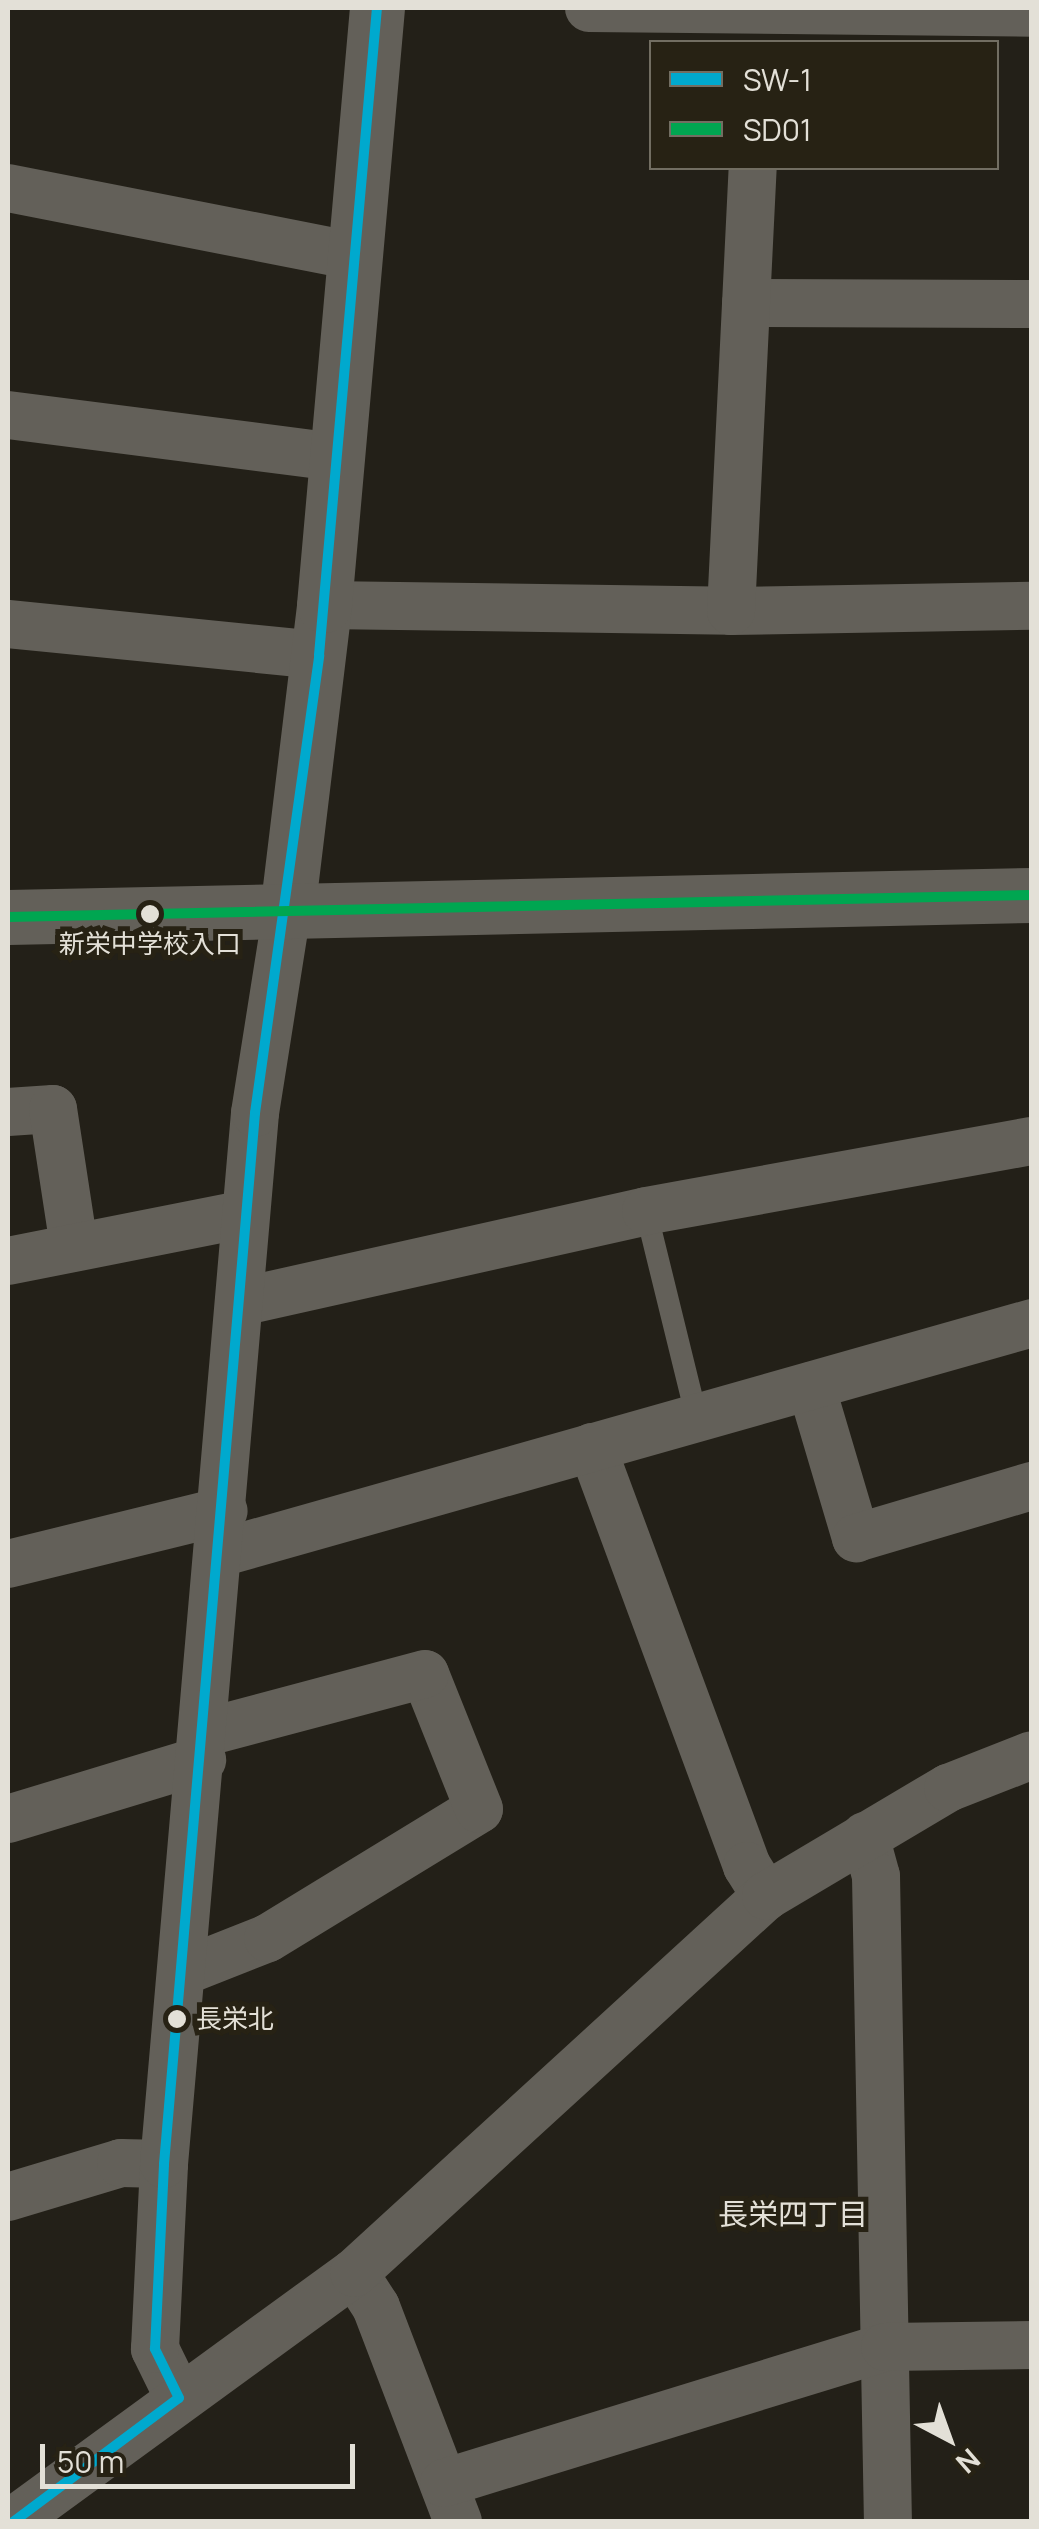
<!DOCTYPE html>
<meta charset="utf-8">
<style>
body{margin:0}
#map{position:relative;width:1039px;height:2529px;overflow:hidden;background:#232018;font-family:Manrope,"Noto Sans JP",sans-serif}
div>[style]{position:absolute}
.service>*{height:22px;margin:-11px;padding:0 11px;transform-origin:11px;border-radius:11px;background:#636059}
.minor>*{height:48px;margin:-24px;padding:0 24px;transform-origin:24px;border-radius:24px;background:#636059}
.tertiary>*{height:55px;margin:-27.5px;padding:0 27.5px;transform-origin:27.5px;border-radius:27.5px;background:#636059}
.bus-1>*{height:10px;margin:-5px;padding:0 5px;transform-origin:5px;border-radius:5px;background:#00a9ce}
.bus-2>*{height:10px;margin:-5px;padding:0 5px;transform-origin:5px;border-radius:5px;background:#00a651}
.dots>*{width:28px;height:28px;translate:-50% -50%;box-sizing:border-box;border:5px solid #272214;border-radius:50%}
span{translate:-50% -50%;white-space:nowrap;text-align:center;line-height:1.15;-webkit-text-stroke:10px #272214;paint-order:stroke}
.bus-label{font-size:26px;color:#e3e0d7}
.left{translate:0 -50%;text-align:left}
.neighbourhood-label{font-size:30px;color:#e3e0d7}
.frame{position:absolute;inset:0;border:10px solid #e3e0d7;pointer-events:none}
.legend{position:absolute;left:649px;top:40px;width:350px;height:130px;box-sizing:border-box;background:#272214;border:2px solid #726e62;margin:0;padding:12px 18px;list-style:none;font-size:30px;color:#e3e0d7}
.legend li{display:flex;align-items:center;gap:20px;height:50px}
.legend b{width:50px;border:2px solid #726e62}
.north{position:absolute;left:899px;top:2389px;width:100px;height:100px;-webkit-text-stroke:8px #272214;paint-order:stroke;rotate:139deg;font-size:28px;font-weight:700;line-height:40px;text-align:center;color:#e3e0d7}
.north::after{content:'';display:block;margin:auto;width:35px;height:45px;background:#e3e0d7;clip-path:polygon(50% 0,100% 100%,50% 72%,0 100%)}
.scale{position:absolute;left:40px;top:2444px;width:315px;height:45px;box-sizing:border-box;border:5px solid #e3e0d7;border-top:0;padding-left:12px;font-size:30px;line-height:35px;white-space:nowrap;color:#e3e0d7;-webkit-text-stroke:8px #272214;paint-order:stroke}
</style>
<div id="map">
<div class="service">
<i style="left:646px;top:1211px;width:213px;rotate:76.2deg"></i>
</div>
<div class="minor">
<i style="left:589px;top:8px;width:443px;rotate:0.6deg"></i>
<i style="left:8px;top:188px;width:353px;rotate:11.1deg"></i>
<i style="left:746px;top:303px;width:286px;rotate:0.2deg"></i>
<i style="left:8px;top:415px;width:332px;rotate:7.3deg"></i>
<i style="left:324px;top:605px;width:407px;rotate:0.8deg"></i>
<i style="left:731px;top:611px;width:301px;rotate:-1deg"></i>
<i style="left:731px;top:611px;width:444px;rotate:-87.2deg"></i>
<i style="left:8px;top:624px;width:313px;rotate:5.7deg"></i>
<i style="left:8px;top:1112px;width:45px;rotate:-3.8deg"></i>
<i style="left:53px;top:1109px;width:140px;rotate:81.3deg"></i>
<i style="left:8px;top:1261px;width:242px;rotate:-11.2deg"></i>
<i style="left:240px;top:1302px;width:416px;rotate:-12.6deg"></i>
<i style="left:646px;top:1211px;width:392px;rotate:-10.3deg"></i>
<i style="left:811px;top:1386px;width:159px;rotate:73.5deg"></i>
<i style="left:856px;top:1538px;width:184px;rotate:-16.5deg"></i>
<i style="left:592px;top:1447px;width:447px;rotate:69.7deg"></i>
<i style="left:747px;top:1866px;width:36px;rotate:58deg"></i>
<i style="left:220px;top:1553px;width:844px;rotate:-15.81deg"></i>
<i style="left:8px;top:1564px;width:222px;rotate:-13.8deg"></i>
<i style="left:8px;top:1819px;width:203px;rotate:-16.9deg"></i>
<i style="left:865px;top:1836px;width:41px;rotate:74.6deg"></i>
<i style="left:876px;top:1876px;width:646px;rotate:88.94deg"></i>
<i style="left:182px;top:1972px;width:92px;rotate:-21.6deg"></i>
<i style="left:268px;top:1938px;width:247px;rotate:-31.4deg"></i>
<i style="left:479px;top:1809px;width:145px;rotate:-111.8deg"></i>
<i style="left:425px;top:1674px;width:230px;rotate:165.1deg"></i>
<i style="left:8px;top:2197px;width:118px;rotate:-16.7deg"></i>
<i style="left:121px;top:2163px;width:43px;rotate:1.3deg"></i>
<i style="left:354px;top:2273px;width:40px;rotate:57.1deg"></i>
<i style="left:376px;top:2307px;width:230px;rotate:69.1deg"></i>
<i style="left:179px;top:2398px;width:55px;rotate:-116.1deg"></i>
<i style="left:155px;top:2349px;width:185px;rotate:-87.2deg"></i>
<i style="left:164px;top:2164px;width:1055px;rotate:-85.05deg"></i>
<i style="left:255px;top:1113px;width:204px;rotate:-81deg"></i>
<i style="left:444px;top:2483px;width:461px;rotate:-17.1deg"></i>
<i style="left:885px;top:2347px;width:147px;rotate:-0.8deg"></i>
<i style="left:12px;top:2522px;width:423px;rotate:-36.1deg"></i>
<i style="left:354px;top:2273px;width:558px;rotate:-42.46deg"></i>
<i style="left:766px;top:1896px;width:212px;rotate:-30.7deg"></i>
<i style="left:948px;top:1788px;width:90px;rotate:-21.4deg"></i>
</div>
<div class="tertiary">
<i style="left:287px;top:912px;width:309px;rotate:-83.1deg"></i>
<i style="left:324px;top:605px;width:599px;rotate:-84.93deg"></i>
<i style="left:8px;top:917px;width:1024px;rotate:-1.23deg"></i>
</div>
<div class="bus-1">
<i style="left:179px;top:2398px;width:55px;rotate:-116.1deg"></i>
<i style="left:155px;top:2349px;width:185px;rotate:-87.2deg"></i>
<i style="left:164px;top:2164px;width:1055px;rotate:-85.05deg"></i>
<i style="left:255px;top:1113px;width:462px;rotate:-82deg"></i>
<i style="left:319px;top:655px;width:650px;rotate:-84.88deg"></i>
<i style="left:13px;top:2522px;width:207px;rotate:-36.8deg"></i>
</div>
<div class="bus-2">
<i style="left:8px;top:917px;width:1024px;rotate:-1.23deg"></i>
</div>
<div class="dots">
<i style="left:150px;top:914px;background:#e3e0d7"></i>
<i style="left:177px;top:2019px;background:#e3e0d7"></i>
</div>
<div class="bus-label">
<span style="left:150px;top:944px">新栄中学校入口</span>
<span class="left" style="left:196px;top:2019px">長栄北</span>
</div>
<div class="neighbourhood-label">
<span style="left:793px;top:2214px">長栄四丁目</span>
</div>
<div class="frame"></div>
<ul class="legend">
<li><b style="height:12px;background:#00a9ce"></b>SW-1</li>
<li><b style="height:12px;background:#00a651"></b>SD01</li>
</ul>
<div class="north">N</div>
<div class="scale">50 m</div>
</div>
